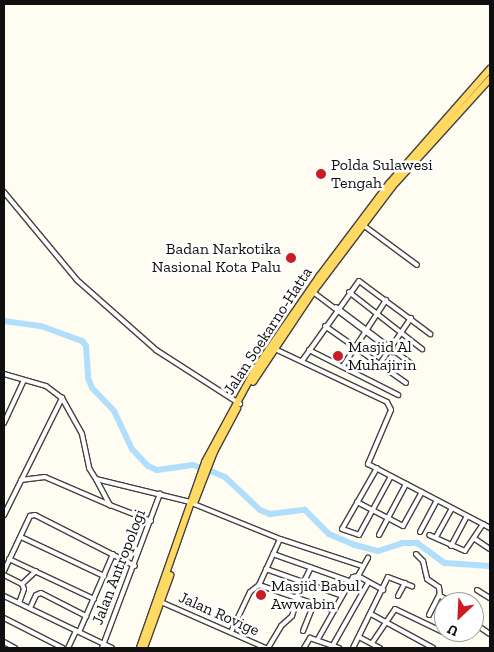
<!DOCTYPE html>
<style>
body{margin:0}
#map{position:relative;width:494px;height:652px;overflow:hidden;background:#fffcf1;font-family:"Zilla Slab",serif}
div>[style]{position:absolute}
.river>*{height:6px;margin:-3px;padding:0 3px;transform-origin:3px;border-radius:3px;background:#b1dffb}
.roads{filter:drop-shadow(1px 0 #424242) drop-shadow(-1px 0 #424242) drop-shadow(0 1px #424242) drop-shadow(0 -1px #424242)}
.minor>*{height:4px;margin:-2px;padding:0 2px;transform-origin:2px;border-radius:2px;background:#fff}
.primary>*{height:5.5px;margin:-2.75px;padding:0 2.75px;transform-origin:2.75px;border-radius:2.75px;background:#ffd961}
.dots>*{width:14px;height:14px;translate:-50% -50%;box-sizing:border-box;border:2px solid #fff;border-radius:50%}
span{translate:-50% -50%;white-space:nowrap;text-align:center;line-height:1.15;-webkit-text-stroke:5px #fff;paint-order:stroke}
.poi-label{font-size:16px;color:#0f0f0f}
.left{translate:0 -50%;text-align:left}
.right{translate:-100% -50%;text-align:right}
.street-label{font-size:16px;color:#0f0f0f}
.frame{position:absolute;inset:0;border:5px solid #0f0f0f;pointer-events:none}
.north{position:absolute;left:434px;top:592px;width:50px;height:50px;box-sizing:border-box;background:#fff;border:1px solid #9f9f9f;border-radius:50%;rotate:205deg;font-size:14px;font-weight:700;line-height:20px;text-align:center;color:#0f0f0f}
.north::after{content:'';display:block;margin:auto;width:18px;height:22px;background:#cb1b23;clip-path:polygon(50% 0,100% 100%,50% 72%,0 100%)}
</style>
<div id="map">
<div class="river">
<i style="left:4px;top:321px;width:37px;rotate:8deg"></i>
<i style="left:41px;top:326px;width:44px;rotate:20.1deg"></i>
<i style="left:82px;top:341px;width:6px;rotate:51deg"></i>
<i style="left:86px;top:346px;width:32px;rotate:86deg"></i>
<i style="left:88px;top:378px;width:11px;rotate:68deg"></i>
<i style="left:92px;top:388px;width:32px;rotate:46deg"></i>
<i style="left:114px;top:411px;width:42px;rotate:64.7deg"></i>
<i style="left:132px;top:449px;width:23px;rotate:47deg"></i>
<i style="left:148px;top:466px;width:10px;rotate:24deg"></i>
<i style="left:157px;top:470px;width:36px;rotate:-8deg"></i>
<i style="left:193px;top:465px;width:21px;rotate:19deg"></i>
<i style="left:213px;top:472px;width:13px;rotate:23deg"></i>
<i style="left:225px;top:477px;width:48px;rotate:43.3deg"></i>
<i style="left:260px;top:510px;width:11px;rotate:22deg"></i>
<i style="left:270px;top:514px;width:35px;rotate:-7deg"></i>
<i style="left:305px;top:510px;width:34px;rotate:45deg"></i>
<i style="left:329px;top:534px;width:28px;rotate:23deg"></i>
<i style="left:355px;top:545px;width:24px;rotate:15deg"></i>
<i style="left:378px;top:551px;width:25px;rotate:-18deg"></i>
<i style="left:402px;top:543px;width:15px"></i>
<i style="left:417px;top:543px;width:34px;rotate:36deg"></i>
<i style="left:445px;top:563px;width:45px;rotate:3.8deg"></i>
</div>
<div class="roads">
<div class="minor">
<i style="left:4px;top:192px;width:114px;rotate:50.3deg"></i>
<i style="left:77px;top:280px;width:106px;rotate:41.5deg"></i>
<i style="left:156px;top:350px;width:100px;rotate:32.7deg"></i>
<i style="left:363px;top:225px;width:67px;rotate:36.5deg"></i>
<i style="left:313px;top:292px;width:100px;rotate:36.9deg"></i>
<i style="left:349px;top:292px;width:93px;rotate:38deg"></i>
<i style="left:336px;top:307px;width:96px;rotate:37deg"></i>
<i style="left:325px;top:326px;width:99px;rotate:35.1deg"></i>
<i style="left:275px;top:349px;width:124px;rotate:25.3deg"></i>
<i style="left:387px;top:402px;width:9px;rotate:63deg"></i>
<i style="left:391px;top:410px;width:59px;rotate:113.1deg"></i>
<i style="left:368px;top:464px;width:130px;rotate:27.6deg"></i>
<i style="left:483px;top:524px;width:32px;rotate:124deg"></i>
<i style="left:465px;top:551px;width:39px;rotate:-156deg"></i>
<i style="left:309px;top:350px;width:100px;rotate:26.8deg"></i>
<i style="left:302px;top:361px;width:98px;rotate:-54.5deg"></i>
<i style="left:359px;top:281px;width:89px;rotate:36.7deg"></i>
<i style="left:379px;top:365px;width:57px;rotate:-55.8deg"></i>
<i style="left:343px;top:366px;width:79px;rotate:-56.9deg"></i>
<i style="left:4px;top:374px;width:44px;rotate:15.9deg"></i>
<i style="left:46px;top:386px;width:20px;rotate:37deg"></i>
<i style="left:62px;top:398px;width:41px;rotate:60.9deg"></i>
<i style="left:82px;top:434px;width:35px;rotate:78deg"></i>
<i style="left:89px;top:468px;width:13px;rotate:58deg"></i>
<i style="left:96px;top:479px;width:97px;rotate:13.7deg"></i>
<i style="left:4px;top:423px;width:47px;rotate:-65.1deg"></i>
<i style="left:377px;top:468px;width:70px;rotate:119.8deg"></i>
<i style="left:342px;top:529px;width:18px;rotate:19deg"></i>
<i style="left:359px;top:535px;width:67px;rotate:-61.5deg"></i>
<i style="left:96px;top:479px;width:30px;rotate:62deg"></i>
<i style="left:110px;top:505px;width:44px;rotate:21.3deg"></i>
<i style="left:21px;top:480px;width:24px;rotate:-7deg"></i>
<i style="left:45px;top:477px;width:71px;rotate:23.3deg"></i>
<i style="left:357px;top:502px;width:52px;rotate:27.6deg"></i>
<i style="left:403px;top:526px;width:39px;rotate:-61deg"></i>
<i style="left:194px;top:504px;width:93px;rotate:22.1deg"></i>
<i style="left:280px;top:539px;width:86px;rotate:18.2deg"></i>
<i style="left:4px;top:515px;width:131px;rotate:-63.6deg"></i>
<i style="left:483px;top:524px;width:8px;rotate:30deg"></i>
<i style="left:420px;top:532px;width:36px;rotate:-62deg"></i>
<i style="left:379px;top:535px;width:58px;rotate:-62.1deg"></i>
<i style="left:21px;top:537px;width:92px;rotate:25.2deg"></i>
<i style="left:436px;top:537px;width:33px;rotate:-61deg"></i>
<i style="left:280px;top:539px;width:51px;rotate:114.5deg"></i>
<i style="left:259px;top:585px;width:77px;rotate:18.9deg"></i>
<i style="left:475px;top:539px;width:18px;rotate:34deg"></i>
<i style="left:451px;top:546px;width:34px;rotate:-62deg"></i>
<i style="left:273px;top:554px;width:81px;rotate:19.6deg"></i>
<i style="left:416px;top:554px;width:10px;rotate:45deg"></i>
<i style="left:423px;top:561px;width:18px;rotate:77deg"></i>
<i style="left:427px;top:579px;width:14px;rotate:34deg"></i>
<i style="left:439px;top:587px;width:9px;rotate:84deg"></i>
<i style="left:440px;top:596px;width:13px;rotate:27deg"></i>
<i style="left:9px;top:559px;width:94px;rotate:25.2deg"></i>
<i style="left:266px;top:569px;width:78px;rotate:19.4deg"></i>
<i style="left:4px;top:571px;width:61px;rotate:-64.7deg"></i>
<i style="left:30px;top:516px;width:5px;rotate:-11deg"></i>
<i style="left:35px;top:515px;width:112px;rotate:27deg"></i>
<i style="left:4px;top:575px;width:20px;rotate:27deg"></i>
<i style="left:22px;top:584px;width:19px;rotate:-43deg"></i>
<i style="left:358px;top:576px;width:21px;rotate:-61deg"></i>
<i style="left:477px;top:590px;width:15px;rotate:32deg"></i>
<i style="left:4px;top:596px;width:120px;rotate:25.7deg"></i>
<i style="left:398px;top:596px;width:15px;rotate:-62deg"></i>
<i style="left:296px;top:598px;width:34px;rotate:-64deg"></i>
<i style="left:161px;top:602px;width:115px;rotate:23.7deg"></i>
<i style="left:19px;top:603px;width:15px;rotate:-70deg"></i>
<i style="left:24px;top:589px;width:5px;rotate:-112deg"></i>
<i style="left:30px;top:608px;width:14px;rotate:-65deg"></i>
<i style="left:36px;top:595px;width:5px;rotate:-22deg"></i>
<i style="left:41px;top:593px;width:51px;rotate:27.1deg"></i>
<i style="left:371px;top:614px;width:71px;rotate:28.7deg"></i>
<i style="left:429px;top:615px;width:22px;rotate:-63deg"></i>
<i style="left:4px;top:618px;width:66px;rotate:27deg"></i>
<i style="left:474px;top:623px;width:19px;rotate:35deg"></i>
<i style="left:303px;top:631px;width:29px;rotate:-68deg"></i>
<i style="left:79px;top:632px;width:85px;rotate:-66.4deg"></i>
<i style="left:231px;top:632px;width:44px;rotate:-64.6deg"></i>
<i style="left:250px;top:592px;width:11px;rotate:-38deg"></i>
<i style="left:359px;top:637px;width:24px;rotate:28deg"></i>
<i style="left:318px;top:639px;width:71px;rotate:-60.6deg"></i>
<i style="left:353px;top:577px;width:5px;rotate:-11deg"></i>
<i style="left:358px;top:576px;width:29px;rotate:29deg"></i>
<i style="left:4px;top:642px;width:13px;rotate:29deg"></i>
<i style="left:372px;top:643px;width:41px;rotate:-55.9deg"></i>
<i style="left:395px;top:609px;width:53px;rotate:25.6deg"></i>
<i style="left:333px;top:645px;width:71px;rotate:-60.6deg"></i>
<i style="left:68px;top:648px;width:19px;rotate:-65deg"></i>
<i style="left:102px;top:648px;width:165px;rotate:-69.4deg"></i>
<i style="left:268px;top:648px;width:26px;rotate:-59deg"></i>
<i style="left:281px;top:626px;width:15px;rotate:-42deg"></i>
<i style="left:292px;top:616px;width:19px;rotate:-72deg"></i>
<i style="left:304px;top:648px;width:12px;rotate:-59deg"></i>
<i style="left:310px;top:638px;width:31px;rotate:19deg"></i>
<i style="left:353px;top:648px;width:79px;rotate:-63.8deg"></i>
<i style="left:388px;top:577px;width:26px;rotate:21deg"></i>
</div>
<div class="primary">
<i style="left:253px;top:382px;width:108px;rotate:-56.3deg"></i>
<i style="left:313px;top:292px;width:131px;rotate:-53deg"></i>
<i style="left:392px;top:187px;width:146px;rotate:-47.8deg"></i>
<i style="left:195px;top:501px;width:53px;rotate:-68.8deg"></i>
<i style="left:214px;top:452px;width:49px;rotate:-61.9deg"></i>
<i style="left:140px;top:648px;width:197px;rotate:-70.7deg"></i>
<i style="left:205px;top:462px;width:107px;rotate:-61.5deg"></i>
<i style="left:256px;top:368px;width:111px;rotate:-55.3deg"></i>
<i style="left:319px;top:277px;width:116px;rotate:-53deg"></i>
<i style="left:389px;top:184px;width:153px;rotate:-48.7deg"></i>
<i style="left:144px;top:648px;width:77px;rotate:-70.1deg"></i>
</div>
</div>
<div class="dots">
<i style="left:321px;top:174px;background:#cb1b23"></i>
<i style="left:291px;top:258px;background:#cb1b23"></i>
<i style="left:338px;top:356px;background:#cb1b23"></i>
<i style="left:261px;top:595px;background:#cb1b23"></i>
</div>
<div class="poi-label">
<span class="left" style="left:331px;top:174px">Polda Sulawesi<br>Tengah</span>
<span class="right" style="left:281px;top:258px">Badan Narkotika<br>Nasional Kota Palu</span>
<span class="left" style="left:348px;top:356px">Masjid Al<br>Muhajirin</span>
<span class="left" style="left:271px;top:595px">Masjid Babul<br>Awwabin</span>
</div>
<div class="street-label">
<span style="left:268px;top:331px;rotate:-57deg">Jalan Soekarno-Hatta</span>
<span style="left:119px;top:567px;rotate:-69deg">Jalan Antropologi</span>
<span style="left:219px;top:614px;rotate:24deg">Jalan Rovige</span>
</div>
<div class="frame"></div>
<div class="north">U</div>
</div>
